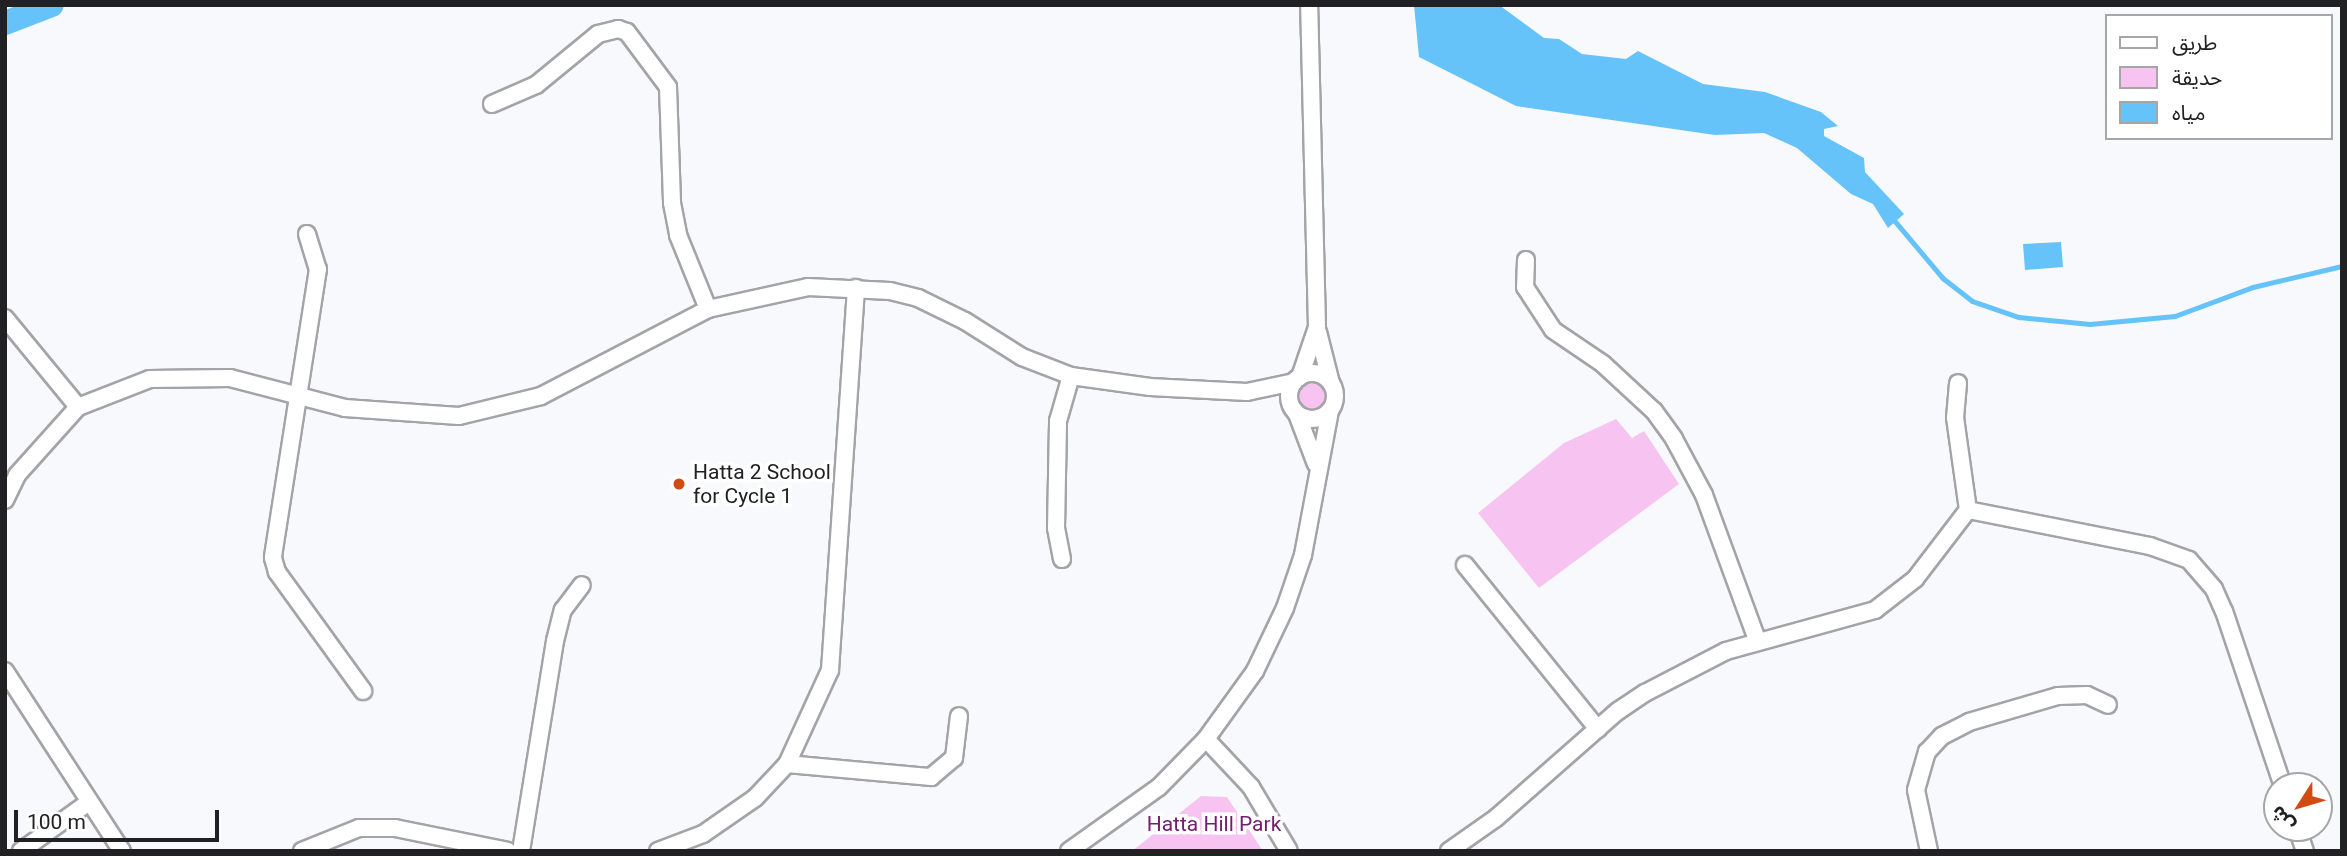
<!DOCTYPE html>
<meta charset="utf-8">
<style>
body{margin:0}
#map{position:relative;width:2347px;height:856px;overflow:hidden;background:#f8f9fd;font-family:Roboto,"Noto Sans Arabic",sans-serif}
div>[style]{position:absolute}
.green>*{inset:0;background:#f7c4f1}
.round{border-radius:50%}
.water>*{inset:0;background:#66c3fa}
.stream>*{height:4.5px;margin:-2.25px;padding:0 2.25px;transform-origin:2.25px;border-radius:2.25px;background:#66c3fa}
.river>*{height:24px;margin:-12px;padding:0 12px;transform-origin:12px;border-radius:12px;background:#66c3fa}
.roads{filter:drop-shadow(2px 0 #a4a4a8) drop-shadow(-2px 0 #a4a4a8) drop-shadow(0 2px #a4a4a8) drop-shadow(0 -2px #a4a4a8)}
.minor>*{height:16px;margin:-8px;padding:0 8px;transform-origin:8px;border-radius:8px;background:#fff}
.minor>.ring{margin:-8px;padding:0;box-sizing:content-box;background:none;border:16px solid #fff;border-radius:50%}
.dots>*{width:19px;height:19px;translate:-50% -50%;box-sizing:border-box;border:4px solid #fff;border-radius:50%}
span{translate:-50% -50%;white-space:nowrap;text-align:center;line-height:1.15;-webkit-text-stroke:7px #fff;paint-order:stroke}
.poi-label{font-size:21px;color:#212123}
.left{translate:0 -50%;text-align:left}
.park-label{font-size:21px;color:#73206f}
.frame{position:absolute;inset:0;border:7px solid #212123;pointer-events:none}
.legend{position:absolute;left:2105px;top:14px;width:228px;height:126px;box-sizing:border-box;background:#fff;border:2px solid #a6a6a7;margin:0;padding:9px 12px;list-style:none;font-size:21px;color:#212123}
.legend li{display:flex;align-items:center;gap:14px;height:35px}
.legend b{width:35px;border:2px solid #a6a6a7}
.north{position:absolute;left:2263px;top:772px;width:70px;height:70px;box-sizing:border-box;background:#fff;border:2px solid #a6a6a7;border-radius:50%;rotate:233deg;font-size:19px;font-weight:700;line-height:28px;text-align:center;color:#212123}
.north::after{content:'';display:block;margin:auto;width:24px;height:32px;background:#d24b13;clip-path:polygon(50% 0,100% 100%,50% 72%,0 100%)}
.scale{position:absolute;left:14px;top:810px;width:205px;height:32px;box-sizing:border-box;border:4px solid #212123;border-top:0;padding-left:9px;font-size:21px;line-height:24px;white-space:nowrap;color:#212123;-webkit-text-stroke:5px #fff;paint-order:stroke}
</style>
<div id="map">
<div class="green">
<i class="round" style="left:1298px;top:382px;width:28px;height:28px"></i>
<i style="clip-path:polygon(1616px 419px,1632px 438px,1644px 431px,1679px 484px,1539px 588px,1478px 513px,1564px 443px)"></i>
<i style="clip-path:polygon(1201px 796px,1227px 797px,1263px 851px,1132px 851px)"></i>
</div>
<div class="water">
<i style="clip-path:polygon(1414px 5px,1499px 5px,1544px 38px,1559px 39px,1582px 54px,1626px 59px,1638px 51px,1703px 84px,1765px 92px,1821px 112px,1838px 126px,1824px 129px,1824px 136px,1864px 158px,1865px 172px,1904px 214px,1888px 228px,1873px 204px,1851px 194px,1797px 148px,1764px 133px,1715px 135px,1516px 106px,1419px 57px)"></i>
<i style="clip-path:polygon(2061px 242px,2063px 267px,2025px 270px,2023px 244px)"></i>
</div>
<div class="stream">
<i style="left:1895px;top:221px;width:75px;rotate:49.9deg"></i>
<i style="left:1943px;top:278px;width:37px;rotate:38deg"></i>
<i style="left:1972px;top:301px;width:50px;rotate:18.8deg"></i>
<i style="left:2019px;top:317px;width:71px;rotate:5.6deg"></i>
<i style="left:2090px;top:324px;width:85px;rotate:-5.4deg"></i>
<i style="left:2175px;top:316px;width:83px;rotate:-20.4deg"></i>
<i style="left:2253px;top:287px;width:91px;rotate:-13.3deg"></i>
</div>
<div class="river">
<i style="left:5px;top:23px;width:50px;rotate:-21deg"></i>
</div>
<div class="roads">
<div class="minor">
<i style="left:492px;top:104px;width:48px;rotate:-23.4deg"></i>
<i style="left:536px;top:85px;width:80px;rotate:-39.4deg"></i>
<i style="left:598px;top:34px;width:21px;rotate:-14deg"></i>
<i style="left:618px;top:29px;width:9px;rotate:18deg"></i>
<i style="left:627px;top:32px;width:69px;rotate:53.3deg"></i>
<i style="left:668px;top:87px;width:116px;rotate:88deg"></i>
<i style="left:672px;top:203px;width:33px;rotate:79deg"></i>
<i style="left:678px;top:235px;width:80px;rotate:67.9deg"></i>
<i style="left:307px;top:234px;width:37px;rotate:73deg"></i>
<i style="left:318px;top:269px;width:292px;rotate:98.9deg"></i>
<i style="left:273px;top:558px;width:15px;rotate:74deg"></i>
<i style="left:277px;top:572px;width:147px;rotate:54.1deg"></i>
<i style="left:1526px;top:260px;width:27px;rotate:92deg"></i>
<i style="left:1525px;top:287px;width:51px;rotate:56.9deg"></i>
<i style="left:1553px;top:330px;width:60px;rotate:34.2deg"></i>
<i style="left:1603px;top:364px;width:69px;rotate:42.7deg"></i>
<i style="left:1654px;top:411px;width:34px;rotate:54deg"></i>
<i style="left:1674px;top:439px;width:64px;rotate:61.8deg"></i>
<i style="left:1704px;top:495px;width:154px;rotate:69.9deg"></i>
<i style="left:5px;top:318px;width:115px;rotate:50.6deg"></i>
<i style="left:1318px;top:332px;width:53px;rotate:75.7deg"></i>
<i class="ring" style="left:1289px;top:373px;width:30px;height:30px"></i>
<i style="left:1300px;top:377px;width:53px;rotate:-71.2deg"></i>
<i style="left:1317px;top:327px;width:322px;rotate:-91.4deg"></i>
<i style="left:1297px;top:414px;width:53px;rotate:69.2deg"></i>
<i style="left:5px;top:500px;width:28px;rotate:-64deg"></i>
<i style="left:17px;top:475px;width:91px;rotate:-48.1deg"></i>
<i style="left:78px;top:407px;width:77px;rotate:-21.3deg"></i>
<i style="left:150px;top:379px;width:80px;rotate:-0.7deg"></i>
<i style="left:230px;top:378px;width:119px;rotate:14.6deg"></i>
<i style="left:345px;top:408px;width:114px;rotate:4deg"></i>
<i style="left:459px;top:416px;width:84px;rotate:-13.7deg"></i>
<i style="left:541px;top:396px;width:188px;rotate:-27.5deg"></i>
<i style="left:708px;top:309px;width:102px;rotate:-12.4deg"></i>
<i style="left:808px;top:287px;width:82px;rotate:2.8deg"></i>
<i style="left:890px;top:291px;width:29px;rotate:14deg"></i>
<i style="left:918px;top:298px;width:52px;rotate:26.1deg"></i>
<i style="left:965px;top:321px;width:67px;rotate:32.3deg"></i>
<i style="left:1022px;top:357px;width:53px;rotate:21.2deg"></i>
<i style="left:1071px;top:376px;width:80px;rotate:7.9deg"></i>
<i style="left:1150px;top:387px;width:97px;rotate:3deg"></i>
<i style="left:1247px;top:392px;width:48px;rotate:-12deg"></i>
<i style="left:1968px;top:510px;width:186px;rotate:11.2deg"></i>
<i style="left:2150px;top:546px;width:41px;rotate:19.7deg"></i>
<i style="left:2189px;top:560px;width:38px;rotate:49deg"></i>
<i style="left:2214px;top:589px;width:24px;rotate:66deg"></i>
<i style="left:2224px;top:611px;width:185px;rotate:71.4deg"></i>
<i style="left:1062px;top:559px;width:32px;rotate:-101deg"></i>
<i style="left:1056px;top:528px;width:107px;rotate:-88.9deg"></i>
<i style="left:1058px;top:421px;width:47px;rotate:-73.9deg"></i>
<i style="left:1465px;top:565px;width:211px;rotate:51deg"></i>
<i style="left:5px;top:671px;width:215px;rotate:57deg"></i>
<i style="left:1206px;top:739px;width:66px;rotate:46.8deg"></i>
<i style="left:1251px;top:787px;width:74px;rotate:59.3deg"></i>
<i style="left:787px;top:764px;width:145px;rotate:5.2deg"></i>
<i style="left:931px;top:777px;width:30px;rotate:-40deg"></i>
<i style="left:954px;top:758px;width:42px;rotate:-83.2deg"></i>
<i style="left:2297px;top:828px;width:24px;rotate:71deg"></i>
<i style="left:21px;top:851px;width:84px;rotate:-35.8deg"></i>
<i style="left:302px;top:851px;width:61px;rotate:-22deg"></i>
<i style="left:359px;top:828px;width:36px"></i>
<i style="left:395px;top:828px;width:115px;rotate:11.5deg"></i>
<i style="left:521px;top:851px;width:213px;rotate:-80.8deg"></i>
<i style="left:555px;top:641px;width:32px;rotate:-76deg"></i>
<i style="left:563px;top:610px;width:31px;rotate:-53deg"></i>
<i style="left:658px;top:851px;width:48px;rotate:-20.7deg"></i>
<i style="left:703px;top:834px;width:63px;rotate:-34.7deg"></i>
<i style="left:755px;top:798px;width:47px;rotate:-46.7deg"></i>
<i style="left:787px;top:764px;width:103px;rotate:-65.4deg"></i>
<i style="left:830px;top:670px;width:383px;rotate:-86.1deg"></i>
<i style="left:1069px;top:851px;width:110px;rotate:-35.4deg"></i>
<i style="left:1159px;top:787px;width:67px;rotate:-45.6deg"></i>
<i style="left:1206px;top:739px;width:84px;rotate:-54.2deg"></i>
<i style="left:1255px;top:671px;width:70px;rotate:-64.5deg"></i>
<i style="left:1285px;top:608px;width:56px;rotate:-71.2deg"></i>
<i style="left:1303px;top:555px;width:147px;rotate:-79.4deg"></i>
<i style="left:1449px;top:851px;width:57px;rotate:-35.1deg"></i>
<i style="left:1496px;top:818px;width:162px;rotate:-41.3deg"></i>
<i style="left:1618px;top:711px;width:32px;rotate:-34deg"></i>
<i style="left:1645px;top:693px;width:91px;rotate:-27.4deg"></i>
<i style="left:1726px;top:651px;width:155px;rotate:-15.4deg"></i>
<i style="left:1875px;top:610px;width:51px;rotate:-37.8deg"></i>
<i style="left:1915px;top:579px;width:87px;rotate:-52.5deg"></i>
<i style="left:1968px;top:510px;width:93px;rotate:-98deg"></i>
<i style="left:1955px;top:418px;width:35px;rotate:-85deg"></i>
<i style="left:1929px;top:851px;width:62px;rotate:-102deg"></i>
<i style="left:1916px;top:790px;width:40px;rotate:-74deg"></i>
<i style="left:1927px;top:752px;width:22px;rotate:-47deg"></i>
<i style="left:1942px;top:736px;width:30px;rotate:-27deg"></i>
<i style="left:1969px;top:722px;width:93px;rotate:-16.3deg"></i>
<i style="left:2058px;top:696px;width:29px;rotate:-2deg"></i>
<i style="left:2087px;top:695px;width:23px;rotate:25deg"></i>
</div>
</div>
<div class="dots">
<i style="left:679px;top:484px;background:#d24b13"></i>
</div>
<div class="poi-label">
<span class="left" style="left:693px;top:484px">Hatta 2 School<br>for Cycle 1</span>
</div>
<div class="park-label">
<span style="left:1214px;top:824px">Hatta Hill Park</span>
</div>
<div class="frame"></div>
<ul class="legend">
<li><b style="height:9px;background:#fff"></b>طريق</li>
<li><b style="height:19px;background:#f7c4f1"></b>حديقة</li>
<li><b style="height:19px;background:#66c3fa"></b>مياه</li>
</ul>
<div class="north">ش</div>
<div class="scale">100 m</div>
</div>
